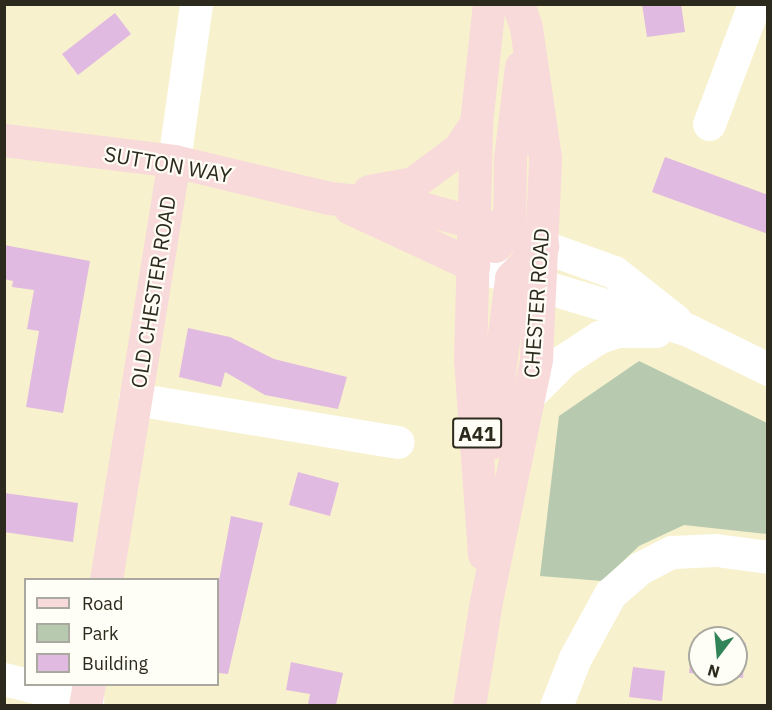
<!DOCTYPE html>
<style>
body{margin:0}
#map{position:relative;width:772px;height:710px;overflow:hidden;background:#f7f1cd;font-family:"IBM Plex Sans",sans-serif}
div>[style]{position:absolute}
.green>*{inset:0;background:#b7cab0}
.building>*{inset:0;background:#e1bae1}
.minor>*{height:33px;margin:-16.5px;padding:0 16.5px;transform-origin:16.5px;border-radius:16.5px;background:#fff}
.major>*{height:33px;margin:-16.5px;padding:0 16.5px;transform-origin:16.5px;border-radius:16.5px;background:#f8dada}
span{translate:-50% -50%;white-space:nowrap;text-align:center;line-height:1.15;-webkit-text-stroke:4.5px #fefdf6;paint-order:stroke}
.shield-label span{padding:2px 4px;background:#fefdf6;border:2px solid;border-radius:4px;-webkit-text-stroke-width:0}
.shield-label{font-size:20px;color:#2c2a1c;font-weight:700}
.street-label{font-size:21px;color:#2c2a1c}
.frame{position:absolute;inset:0;border:6px solid #2c2a1c;pointer-events:none}
.legend{position:absolute;left:24px;top:578px;width:195px;height:108px;box-sizing:border-box;background:#fefdf6;border:2px solid #aaa99f;margin:0;padding:8px 10px;list-style:none;font-size:18px;color:#2c2a1c}
.legend li{display:flex;align-items:center;gap:12px;height:30px}
.legend b{width:30px;border:2px solid #aaa99f}
.north{position:absolute;left:688px;top:626px;width:60px;height:60px;box-sizing:border-box;background:#fefdf6;border:2px solid #aaa99f;border-radius:50%;rotate:196deg;font-size:16px;font-weight:700;line-height:24px;text-align:center;color:#2c2a1c}
.north::after{content:'';display:block;margin:auto;width:21px;height:27px;background:#308457;clip-path:polygon(50% 0,100% 100%,50% 72%,0 100%)}
</style>
<div id="map">
<div class="green">
<i style="clip-path:polygon(639px 361px,767px 423px,767px 534px,684px 525px,639px 546px,602px 581px,540px 576px,559px 416px)"></i>
</div>
<div class="building">
<i style="clip-path:polygon(642px 4px,681px 4px,685px 32px,647px 37px)"></i>
<i style="clip-path:polygon(115px 13px,131px 34px,78px 75px,62px 54px)"></i>
<i style="clip-path:polygon(665px 157px,768px 195px,768px 234px,652px 192px)"></i>
<i style="clip-path:polygon(4px 245px,90px 261px,63px 413px,26px 407px,39px 331px,27px 329px,34px 290px,12px 287px,13px 281px,4px 279px)"></i>
<i style="clip-path:polygon(188px 328px,230px 337px,274px 359px,347px 377px,338px 409px,265px 395px,225px 372px,221px 387px,179px 377px)"></i>
<i style="clip-path:polygon(298px 472px,339px 483px,330px 516px,289px 505px)"></i>
<i style="clip-path:polygon(4px 493px,78px 503px,73px 542px,4px 532px)"></i>
<i style="clip-path:polygon(231px 516px,263px 523px,228px 674px,218px 673px,218px 586px)"></i>
<i style="clip-path:polygon(693px 638px,700px 639px,700px 674px,736px 674px,736px 642px,746px 643px,743px 678px,689px 673px)"></i>
<i style="clip-path:polygon(291px 662px,343px 673px,336px 705px,308px 705px,310px 694px,286px 690px)"></i>
<i style="clip-path:polygon(633px 667px,665px 671px,662px 701px,629px 697px)"></i>
</div>
<div class="minor">
<i style="left:709px;top:124px;width:128px;rotate:-69.4deg"></i>
<i style="left:174px;top:161px;width:159px;rotate:-82deg"></i>
<i style="left:542px;top:246px;width:77px;rotate:19.9deg"></i>
<i style="left:614px;top:272px;width:78px;rotate:38.2deg"></i>
<i style="left:473px;top:265px;width:225px;rotate:16.8deg"></i>
<i style="left:688px;top:330px;width:89px;rotate:26deg"></i>
<i style="left:528px;top:396px;width:51px;rotate:-45deg"></i>
<i style="left:564px;top:360px;width:42px;rotate:-33.3deg"></i>
<i style="left:599px;top:337px;width:20px;rotate:-18deg"></i>
<i style="left:618px;top:331px;width:38px"></i>
<i style="left:135px;top:399px;width:266px;rotate:9.3deg"></i>
<i style="left:4px;top:679px;width:86px;rotate:14.2deg"></i>
<i style="left:556px;top:706px;width:52px;rotate:-68.4deg"></i>
<i style="left:575px;top:658px;width:73px;rotate:-61.3deg"></i>
<i style="left:610px;top:594px;width:40px;rotate:-41deg"></i>
<i style="left:640px;top:568px;width:36px;rotate:-27deg"></i>
<i style="left:672px;top:552px;width:44px;rotate:-2.6deg"></i>
<i style="left:716px;top:550px;width:52px;rotate:7.7deg"></i>
</div>
<div class="major">
<i style="left:4px;top:140px;width:171px;rotate:7deg"></i>
<i style="left:174px;top:161px;width:159px;rotate:13.4deg"></i>
<i style="left:329px;top:198px;width:88px;rotate:5.8deg"></i>
<i style="left:417px;top:207px;width:95px;rotate:15.2deg"></i>
<i style="left:509px;top:232px;width:36px;rotate:23deg"></i>
<i style="left:369px;top:191px;width:45px;rotate:-10.3deg"></i>
<i style="left:413px;top:183px;width:57px;rotate:-36.5deg"></i>
<i style="left:459px;top:149px;width:31px;rotate:-57deg"></i>
<i style="left:350px;top:208px;width:136px;rotate:24.9deg"></i>
<i style="left:495px;top:246px;width:20px;rotate:-45deg"></i>
<i style="left:509px;top:232px;width:73px;rotate:-89.2deg"></i>
<i style="left:510px;top:159px;width:93px;rotate:-83.2deg"></i>
<i style="left:490px;top:443px;width:166px;rotate:-82.7deg"></i>
<i style="left:511px;top:278px;width:45px;rotate:-45.9deg"></i>
<i style="left:484px;top:554px;width:195px;rotate:-94.1deg"></i>
<i style="left:470px;top:360px;width:237px;rotate:-88.5deg"></i>
<i style="left:476px;top:123px;width:120px;rotate:-83.8deg"></i>
<i style="left:106px;top:580px;width:424px;rotate:-80.8deg"></i>
<i style="left:85px;top:706px;width:22px;rotate:-80deg"></i>
<i style="left:469px;top:706px;width:106px;rotate:-80.8deg"></i>
<i style="left:486px;top:601px;width:247px;rotate:-78.3deg"></i>
<i style="left:536px;top:359px;width:201px;rotate:-87.4deg"></i>
<i style="left:545px;top:158px;width:132px;rotate:-98.3deg"></i>
<i style="left:526px;top:27px;width:24px;rotate:-109deg"></i>
</div>
<div class="shield-label">
<span style="left:477px;top:433px">A41</span>
</div>
<div class="street-label">
<span style="left:168px;top:164px;rotate:10deg">SUTTON WAY</span>
<span style="left:153px;top:292px;rotate:-81deg">OLD CHESTER ROAD</span>
<span style="left:536px;top:303px;rotate:-86deg">CHESTER ROAD</span>
</div>
<div class="frame"></div>
<ul class="legend">
<li><b style="height:8px;background:#f8dada"></b>Road</li>
<li><b style="height:16px;background:#b7cab0"></b>Park</li>
<li><b style="height:16px;background:#e1bae1"></b>Building</li>
</ul>
<div class="north">N</div>
</div>
